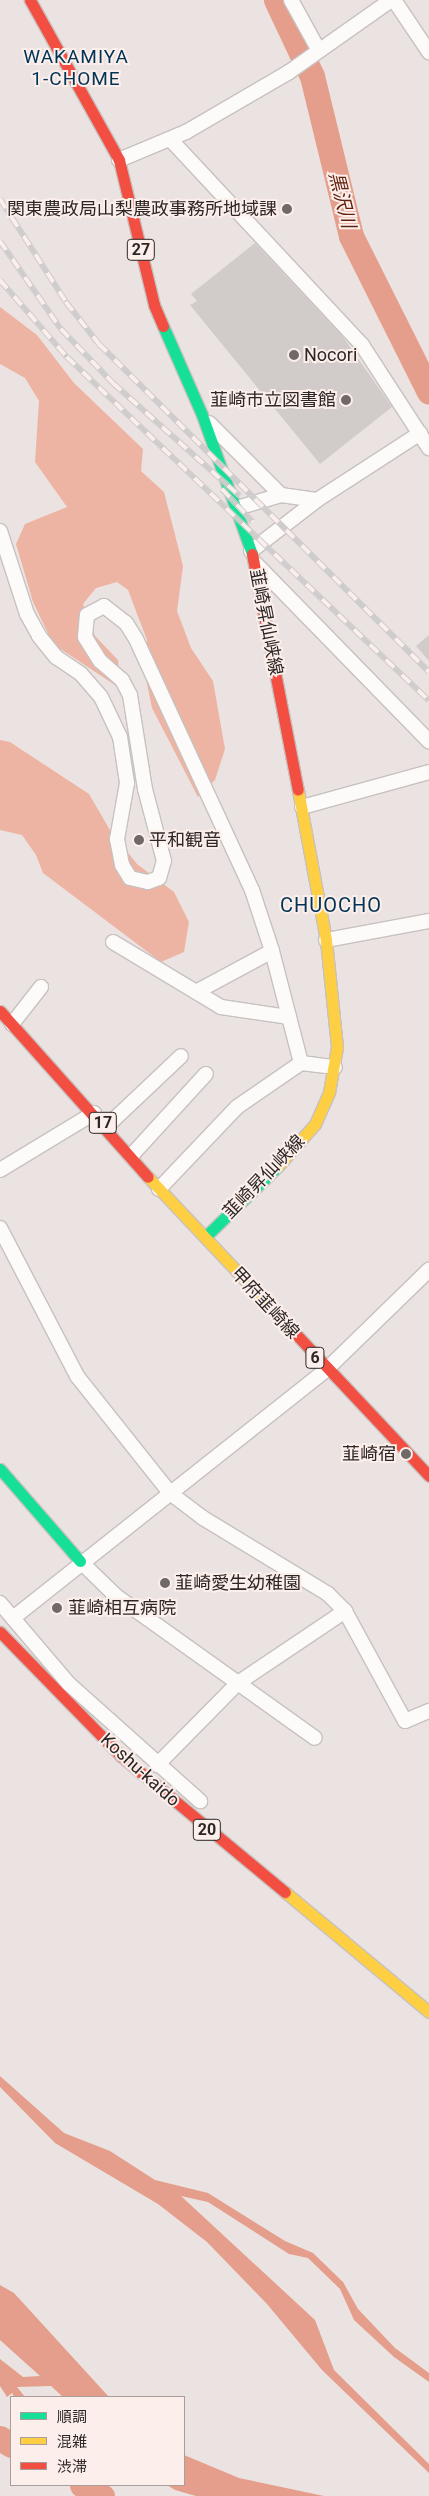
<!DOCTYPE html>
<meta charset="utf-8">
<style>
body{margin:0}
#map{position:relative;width:429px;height:2496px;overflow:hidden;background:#ebe3e1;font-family:Roboto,"Noto Sans JP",sans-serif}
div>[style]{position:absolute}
.forest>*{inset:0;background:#eeb4a3}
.water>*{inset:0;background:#e59e8b}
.river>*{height:25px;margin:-12.5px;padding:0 12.5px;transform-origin:12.5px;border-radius:12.5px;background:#e59e8b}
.building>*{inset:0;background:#d1cbc9}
.roads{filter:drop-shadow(1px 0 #c7c1bf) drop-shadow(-1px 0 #c7c1bf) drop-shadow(0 1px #c7c1bf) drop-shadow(0 -1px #c7c1bf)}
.street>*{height:14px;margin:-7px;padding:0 7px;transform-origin:7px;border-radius:7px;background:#fcfbfa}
.fast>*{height:11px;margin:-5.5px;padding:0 5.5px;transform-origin:5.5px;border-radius:5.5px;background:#16e098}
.slow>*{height:11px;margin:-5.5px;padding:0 5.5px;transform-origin:5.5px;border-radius:5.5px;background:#ffcf43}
.jam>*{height:11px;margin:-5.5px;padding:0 5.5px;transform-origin:5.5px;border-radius:5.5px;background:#f24e42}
.rail>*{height:5.5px;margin-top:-2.75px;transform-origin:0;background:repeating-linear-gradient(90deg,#fceeea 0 11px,#cecccc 0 22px);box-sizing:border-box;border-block:1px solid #cecccc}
.dots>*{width:14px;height:14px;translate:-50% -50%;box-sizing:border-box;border:2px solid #fceeea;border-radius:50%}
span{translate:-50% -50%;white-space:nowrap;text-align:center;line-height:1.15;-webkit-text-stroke:4px #fceeea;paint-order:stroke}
.shield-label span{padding:1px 4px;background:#fceeea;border:1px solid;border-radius:4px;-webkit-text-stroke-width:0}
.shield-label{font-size:16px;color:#2c2725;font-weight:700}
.poi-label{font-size:18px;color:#2c2725}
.right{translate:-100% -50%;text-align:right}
.left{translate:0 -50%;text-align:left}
.street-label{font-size:18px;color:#2c2725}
.neighbourhood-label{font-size:19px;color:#013356;letter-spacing:1px}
.water-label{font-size:19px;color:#612311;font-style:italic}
.quarter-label{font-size:20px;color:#013356;letter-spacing:1px}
.legend{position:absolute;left:10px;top:2396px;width:175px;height:90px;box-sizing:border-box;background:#fceeea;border:1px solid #a99e9b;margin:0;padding:6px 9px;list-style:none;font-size:15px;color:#2c2725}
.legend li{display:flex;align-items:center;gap:10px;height:25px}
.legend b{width:25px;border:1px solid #a99e9b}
</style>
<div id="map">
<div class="forest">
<i style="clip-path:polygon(0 307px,37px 335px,74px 383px,143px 449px,141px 471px,164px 492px,183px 566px,177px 611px,191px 648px,213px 681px,225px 749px,215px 780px,198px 797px,152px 708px,145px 674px,147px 640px,128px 590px,117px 582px,96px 588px,83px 604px,95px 636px,118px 660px,121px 689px,53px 644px,33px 602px,16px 544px,25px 524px,67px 507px,35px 462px,39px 401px,25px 378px,0 364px)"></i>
<i style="clip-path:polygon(0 740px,10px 742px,89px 794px,110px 830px,137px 864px,174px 892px,189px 922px,184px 952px,161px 962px,43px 873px,36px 855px,22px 835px,0 830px)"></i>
</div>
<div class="water">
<i style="clip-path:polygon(0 2076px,64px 2133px,110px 2151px,155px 2180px,208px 2193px,285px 2241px,313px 2253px,343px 2282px,358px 2309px,395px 2348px,429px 2373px,429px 2382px,394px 2357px,354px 2320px,340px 2289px,308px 2258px,289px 2254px,208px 2202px,181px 2196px,315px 2320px,334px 2370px,429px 2464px,429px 2473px,322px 2370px,267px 2304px,207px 2242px,158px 2204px,55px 2143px,0 2087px)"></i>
<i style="clip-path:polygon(0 2285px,14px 2293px,109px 2397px,63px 2397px,51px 2386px,17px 2387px,25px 2397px,14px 2397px,12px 2393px,7px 2397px,0 2386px,0 2359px,23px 2377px,40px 2376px,0 2340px)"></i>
<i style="clip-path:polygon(184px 2455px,239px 2478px,324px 2496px,196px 2496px,175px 2490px,167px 2485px,184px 2485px)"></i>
</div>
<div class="river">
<i style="left:276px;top:0;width:84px;rotate:64.7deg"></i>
<i style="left:312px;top:76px;width:165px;rotate:76.3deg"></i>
<i style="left:351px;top:236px;width:174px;rotate:63.4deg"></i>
<i style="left:0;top:2438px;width:13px;rotate:32deg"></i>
<i style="left:82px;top:2485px;width:23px;rotate:29deg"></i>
</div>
<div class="building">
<i style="clip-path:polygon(255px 243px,343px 337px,392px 407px,320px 464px,190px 305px,197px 301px,191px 294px)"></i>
<i style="clip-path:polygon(429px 635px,429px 661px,416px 646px)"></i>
</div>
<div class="roads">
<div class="street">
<i style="left:291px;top:0;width:56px;rotate:61.1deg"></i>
<i style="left:394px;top:0;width:63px;rotate:56.1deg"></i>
<i style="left:170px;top:139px;width:282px;rotate:47deg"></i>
<i style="left:362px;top:345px;width:123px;rotate:57deg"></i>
<i style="left:119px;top:160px;width:73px;rotate:-22.7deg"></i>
<i style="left:186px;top:132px;width:119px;rotate:-30.2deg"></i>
<i style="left:289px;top:72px;width:125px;rotate:-35.2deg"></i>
<i style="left:209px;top:423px;width:102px;rotate:45deg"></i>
<i style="left:237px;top:508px;width:46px;rotate:-16.5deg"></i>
<i style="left:281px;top:495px;width:36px;rotate:8deg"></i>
<i style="left:0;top:531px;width:87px;rotate:72deg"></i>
<i style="left:27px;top:614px;width:25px;rotate:61deg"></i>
<i style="left:39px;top:636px;width:27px;rotate:51deg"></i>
<i style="left:56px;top:657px;width:30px;rotate:34deg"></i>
<i style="left:81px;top:674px;width:30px;rotate:49deg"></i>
<i style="left:101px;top:697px;width:44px;rotate:64.6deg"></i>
<i style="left:120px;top:737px;width:47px;rotate:81.3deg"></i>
<i style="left:127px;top:783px;width:57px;rotate:100.1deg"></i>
<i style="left:117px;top:839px;width:26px;rotate:79deg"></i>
<i style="left:122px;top:865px;width:15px;rotate:58deg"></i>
<i style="left:130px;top:878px;width:18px;rotate:13deg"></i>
<i style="left:148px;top:882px;width:12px;rotate:-20deg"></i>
<i style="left:159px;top:878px;width:18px;rotate:-74deg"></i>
<i style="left:164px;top:861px;width:74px;rotate:-104.8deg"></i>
<i style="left:145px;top:789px;width:95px;rotate:-99.1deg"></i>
<i style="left:130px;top:695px;width:17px;rotate:-118deg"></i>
<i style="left:122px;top:680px;width:29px;rotate:-139deg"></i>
<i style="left:100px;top:661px;width:28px;rotate:-122deg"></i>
<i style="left:85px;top:637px;width:22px;rotate:-85deg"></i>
<i style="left:87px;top:615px;width:19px;rotate:-28deg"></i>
<i style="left:104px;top:606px;width:28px;rotate:38deg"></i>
<i style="left:126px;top:623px;width:19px;rotate:58deg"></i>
<i style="left:136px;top:639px;width:277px;rotate:65.2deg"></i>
<i style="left:252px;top:890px;width:64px;rotate:71.8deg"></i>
<i style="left:272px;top:951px;width:116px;rotate:75.5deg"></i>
<i style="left:301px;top:1063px;width:34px;rotate:7deg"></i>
<i style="left:251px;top:551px;width:83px;rotate:-37.7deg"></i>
<i style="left:317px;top:500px;width:123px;rotate:-33deg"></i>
<i style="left:256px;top:564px;width:248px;rotate:45.7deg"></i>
<i style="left:302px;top:807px;width:132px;rotate:-15.4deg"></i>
<i style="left:326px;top:940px;width:105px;rotate:-10.5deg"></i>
<i style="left:113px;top:942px;width:126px;rotate:31deg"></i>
<i style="left:221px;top:1007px;width:69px;rotate:8.4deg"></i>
<i style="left:196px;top:992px;width:86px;rotate:-28.3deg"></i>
<i style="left:12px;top:1024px;width:47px;rotate:-51.9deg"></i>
<i style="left:106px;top:1127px;width:103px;rotate:-43.4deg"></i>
<i style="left:131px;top:1156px;width:111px;rotate:-47.6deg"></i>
<i style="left:0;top:1170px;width:110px;rotate:-31.2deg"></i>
<i style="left:159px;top:1189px;width:113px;rotate:-46.4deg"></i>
<i style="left:237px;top:1107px;width:78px;rotate:-34.5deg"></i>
<i style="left:0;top:1228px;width:167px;rotate:62.5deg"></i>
<i style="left:77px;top:1376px;width:149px;rotate:51.5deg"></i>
<i style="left:170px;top:1493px;width:41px;rotate:37.1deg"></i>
<i style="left:203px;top:1518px;width:146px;rotate:31.3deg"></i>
<i style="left:328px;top:1594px;width:24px;rotate:45deg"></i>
<i style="left:345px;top:1611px;width:125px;rotate:61.4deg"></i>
<i style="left:405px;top:1721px;width:26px;rotate:-23deg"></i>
<i style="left:80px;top:1561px;width:50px;rotate:44.2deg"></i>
<i style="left:116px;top:1596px;width:244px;rotate:35.5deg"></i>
<i style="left:0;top:1603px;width:106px;rotate:49.6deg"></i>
<i style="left:69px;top:1684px;width:176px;rotate:41.8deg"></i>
<i style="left:13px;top:1618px;width:399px;rotate:-38.4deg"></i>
<i style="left:326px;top:1370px;width:144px;rotate:-44.2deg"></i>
<i style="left:157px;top:1765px;width:115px;rotate:-45.4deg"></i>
<i style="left:238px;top:1683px;width:129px;rotate:-33.9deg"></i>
</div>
<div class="fast">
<i style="left:163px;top:326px;width:97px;rotate:66.3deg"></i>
<i style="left:202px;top:415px;width:148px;rotate:70.2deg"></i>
<i style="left:205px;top:1237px;width:103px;rotate:-44.2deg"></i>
<i style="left:0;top:1469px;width:122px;rotate:49deg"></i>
</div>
<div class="slow">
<i style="left:279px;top:1165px;width:55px;rotate:-48.7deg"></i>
<i style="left:315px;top:1124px;width:35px;rotate:-66deg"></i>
<i style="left:329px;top:1092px;width:46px;rotate:-79.9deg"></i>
<i style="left:337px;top:1047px;width:108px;rotate:-95.9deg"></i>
<i style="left:326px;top:940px;width:153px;rotate:-100.6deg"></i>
<i style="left:148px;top:1177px;width:212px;rotate:46.7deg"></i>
<i style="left:285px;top:1892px;width:187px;rotate:39.8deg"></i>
</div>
<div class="jam">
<i style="left:30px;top:0;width:183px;rotate:60.9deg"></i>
<i style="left:119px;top:160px;width:149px;rotate:76.4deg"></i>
<i style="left:154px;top:305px;width:23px;rotate:67deg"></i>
<i style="left:252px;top:554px;width:240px;rotate:79deg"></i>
<i style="left:0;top:1011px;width:222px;rotate:48.3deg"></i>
<i style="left:293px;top:1331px;width:199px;rotate:46.8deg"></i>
<i style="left:0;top:1632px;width:173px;rotate:45.7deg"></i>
<i style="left:121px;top:1756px;width:213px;rotate:39.7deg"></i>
</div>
</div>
<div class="rail">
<i style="left:0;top:199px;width:122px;rotate:57.3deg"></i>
<i style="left:66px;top:302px;width:53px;rotate:51.8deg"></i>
<i style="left:99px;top:344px;width:465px;rotate:44.8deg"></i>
<i style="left:0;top:241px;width:107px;rotate:55.3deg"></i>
<i style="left:61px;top:329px;width:75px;rotate:46.1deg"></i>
<i style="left:113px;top:383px;width:170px;rotate:41.7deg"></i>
<i style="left:0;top:280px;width:102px;rotate:49deg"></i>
<i style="left:67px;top:357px;width:499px;rotate:43.5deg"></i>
<i style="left:222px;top:489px;width:45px;rotate:46.8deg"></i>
</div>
<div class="dots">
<i style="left:287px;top:209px;background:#6f6967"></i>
<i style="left:294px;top:355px;background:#6f6967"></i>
<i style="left:346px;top:400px;background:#6f6967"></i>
<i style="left:139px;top:840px;background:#6f6967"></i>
<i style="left:406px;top:1454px;background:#6f6967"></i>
<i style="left:165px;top:1583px;background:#6f6967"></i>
<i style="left:57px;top:1608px;background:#6f6967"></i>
</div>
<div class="shield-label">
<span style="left:141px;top:250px">27</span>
<span style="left:103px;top:1123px">17</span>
<span style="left:315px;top:1358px">6</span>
<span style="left:207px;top:1830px">20</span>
</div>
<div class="poi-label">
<span class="right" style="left:277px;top:209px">関東農政局山梨農政事務所地域課</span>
<span class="left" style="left:304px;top:355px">Nocori</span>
<span class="right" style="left:336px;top:400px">韮崎市立図書館</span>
<span class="left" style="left:149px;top:840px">平和観音</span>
<span class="right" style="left:396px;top:1454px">韮崎宿</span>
<span class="left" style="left:175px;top:1583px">韮崎愛生幼稚園</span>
<span class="left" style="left:68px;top:1608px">韮崎相互病院</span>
</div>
<div class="street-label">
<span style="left:266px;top:622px;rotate:79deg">韮崎昇仙峡線</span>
<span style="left:264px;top:1177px;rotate:-46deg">韮崎昇仙峡線</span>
<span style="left:265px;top:1303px;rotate:47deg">甲府韮崎線</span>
<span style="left:140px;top:1770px;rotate:42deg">Koshu-kaido</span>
</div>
<div class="neighbourhood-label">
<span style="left:76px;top:68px">WAKAMIYA<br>1-CHOME</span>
</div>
<div class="water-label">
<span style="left:342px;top:200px;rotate:76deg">黒沢川</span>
</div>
<div class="quarter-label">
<span style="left:331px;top:905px">CHUOCHO</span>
</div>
<ul class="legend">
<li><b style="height:6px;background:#16e098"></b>順調</li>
<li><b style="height:6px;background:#ffcf43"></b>混雑</li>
<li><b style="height:6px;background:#f24e42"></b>渋滞</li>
</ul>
</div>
